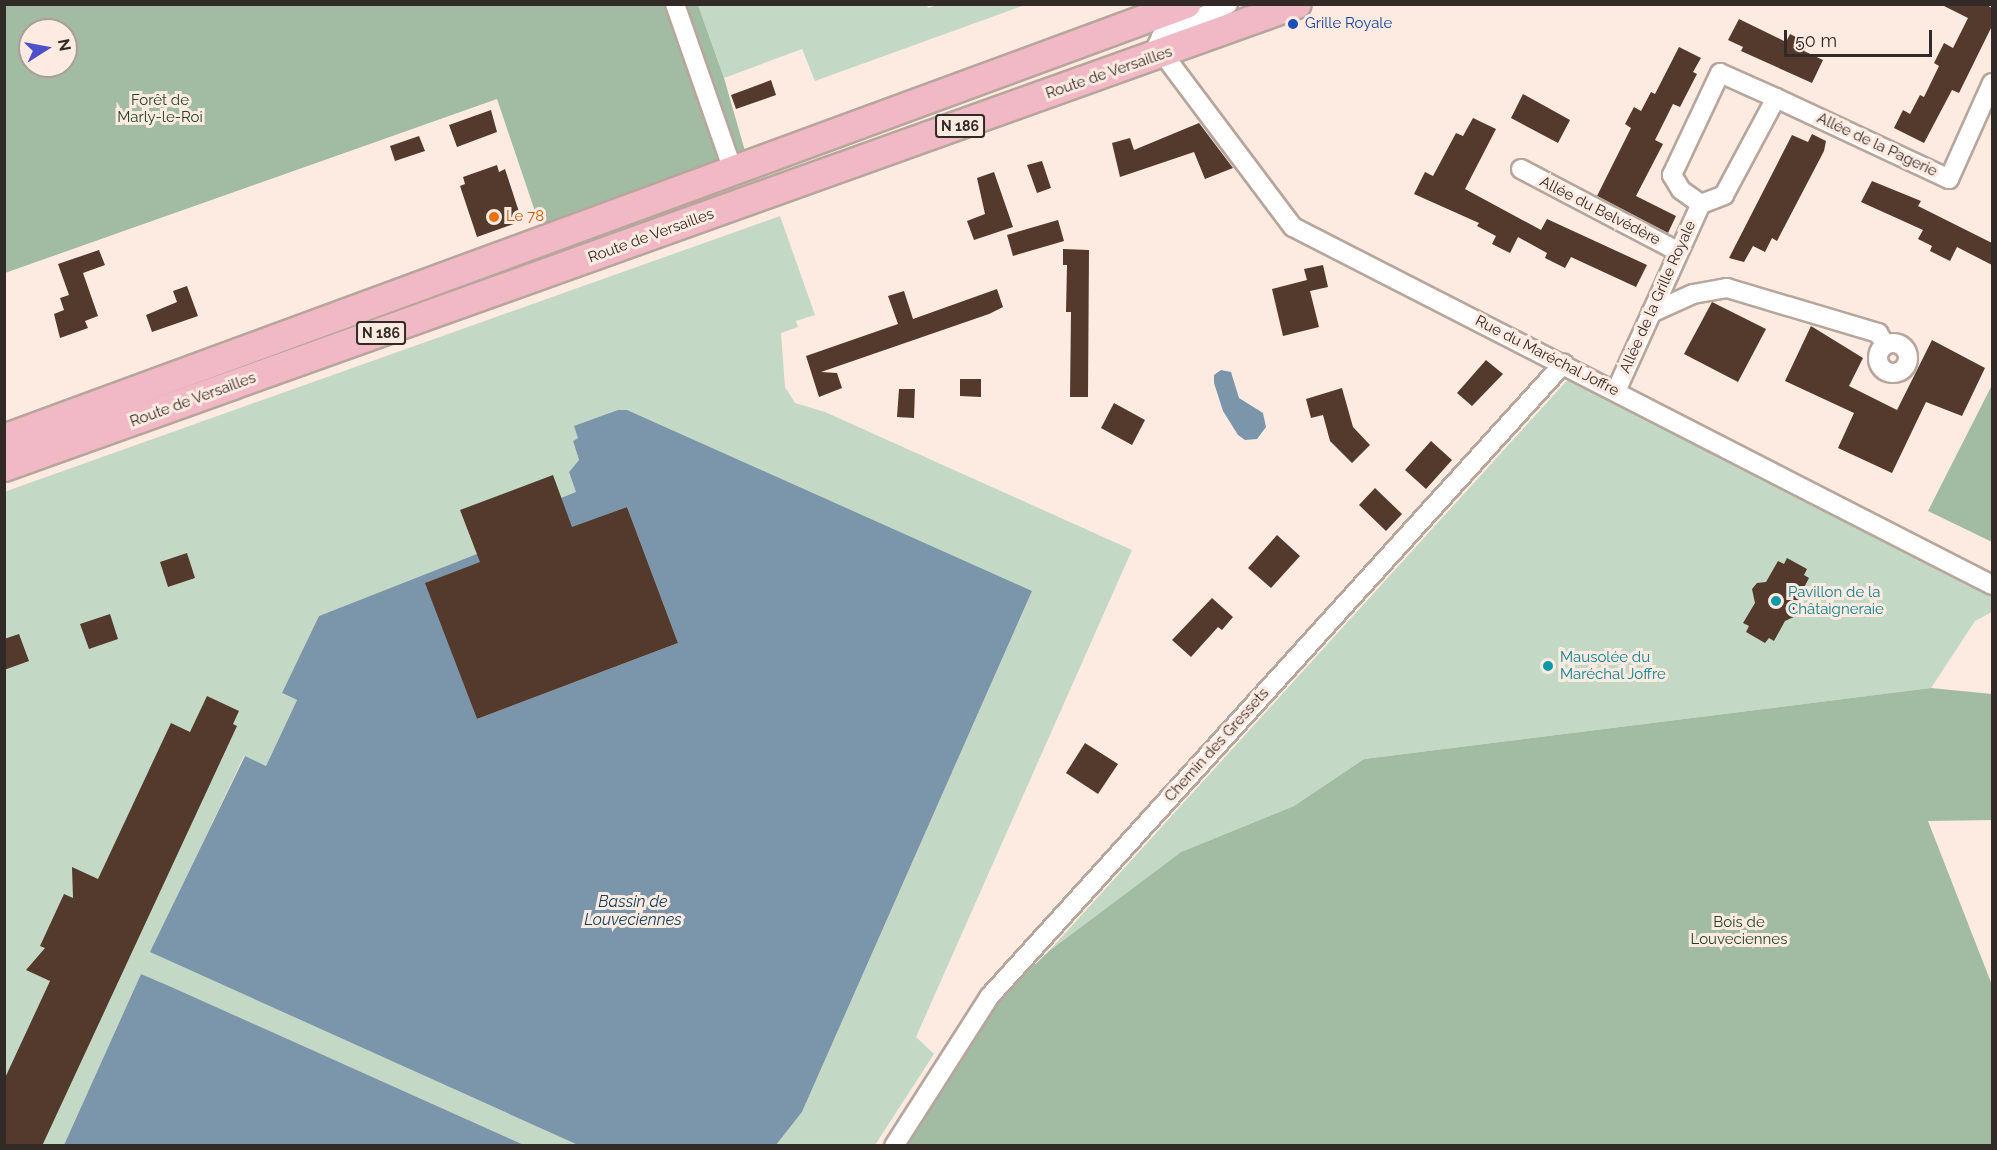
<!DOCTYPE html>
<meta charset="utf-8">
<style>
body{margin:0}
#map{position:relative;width:1997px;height:1150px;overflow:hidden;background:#fdeae1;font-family:Raleway,sans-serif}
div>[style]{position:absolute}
.green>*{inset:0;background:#c4d9c5}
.forest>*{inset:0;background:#a2bba3}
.water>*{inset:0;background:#7b96aa}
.building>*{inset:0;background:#533a2c}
.roads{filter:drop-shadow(2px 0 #b7a69c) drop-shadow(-2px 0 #b7a69c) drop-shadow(0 2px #b7a69c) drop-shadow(0 -2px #b7a69c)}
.street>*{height:18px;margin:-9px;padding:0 9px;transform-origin:9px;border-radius:9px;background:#fff}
.street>.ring{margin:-9px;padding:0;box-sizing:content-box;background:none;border:18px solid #fff;border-radius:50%}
.primary>*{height:28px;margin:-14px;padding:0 14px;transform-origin:14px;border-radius:14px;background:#f1b8c6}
.dots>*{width:16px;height:16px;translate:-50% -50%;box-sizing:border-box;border:3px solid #fdeae1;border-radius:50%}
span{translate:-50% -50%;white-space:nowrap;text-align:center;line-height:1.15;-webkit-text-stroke:6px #fdeae1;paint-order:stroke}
.shield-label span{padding:2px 4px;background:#fdeae1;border:2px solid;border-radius:4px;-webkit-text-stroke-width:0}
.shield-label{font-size:14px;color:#312a27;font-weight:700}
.transit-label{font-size:15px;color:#164399}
.left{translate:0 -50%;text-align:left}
.street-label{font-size:15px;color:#312a27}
.park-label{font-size:15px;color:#214623}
.food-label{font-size:15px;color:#c56008}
.culture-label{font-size:15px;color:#0d838f}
.water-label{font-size:16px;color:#0f415f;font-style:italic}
.frame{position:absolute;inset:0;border:6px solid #312a27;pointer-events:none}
.north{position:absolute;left:18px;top:18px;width:60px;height:60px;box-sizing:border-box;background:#fdeae1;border:2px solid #ab9d97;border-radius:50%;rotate:79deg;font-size:16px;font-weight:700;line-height:24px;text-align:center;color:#312a27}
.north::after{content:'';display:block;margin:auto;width:21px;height:27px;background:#4d50c6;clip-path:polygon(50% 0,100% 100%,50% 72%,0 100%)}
.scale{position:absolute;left:1784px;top:30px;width:148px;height:27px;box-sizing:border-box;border:3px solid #312a27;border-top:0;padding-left:8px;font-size:18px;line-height:21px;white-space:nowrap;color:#312a27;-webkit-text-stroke:4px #fdeae1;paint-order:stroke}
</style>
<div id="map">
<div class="green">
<i style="clip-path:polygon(924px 4px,929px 8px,939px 4px,1025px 5px,815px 81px,802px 49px,724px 78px,698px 5px)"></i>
<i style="clip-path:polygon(780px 216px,815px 315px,796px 321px,798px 327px,781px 333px,785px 387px,795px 403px,825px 412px,1132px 550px,916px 1037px,934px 1054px,875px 1145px,776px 1145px,802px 1112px,1032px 591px,579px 438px,573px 441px,579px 460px,569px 472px,577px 492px,564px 504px,546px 537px,627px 507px,678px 643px,477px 719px,425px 583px,477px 555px,319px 616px,283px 694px,297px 700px,266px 766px,244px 756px,151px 952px,578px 1145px,524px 1145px,141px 974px,64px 1145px,5px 1145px,4px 492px)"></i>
<i style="clip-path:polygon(1571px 376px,1992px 591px,1992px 612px,1975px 621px,1931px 688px,1364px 759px,1294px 806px,1181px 852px,1049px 951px)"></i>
</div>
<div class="forest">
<i style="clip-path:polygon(evenodd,4px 5px,698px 5px,724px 78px,749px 165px,545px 241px,497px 99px,5px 273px,4px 5px,30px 30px,66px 30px,66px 66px,30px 66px,30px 30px)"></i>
<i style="clip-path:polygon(1992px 385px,1992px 542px,1928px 511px)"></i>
<i style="clip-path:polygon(1931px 688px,1992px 694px,1992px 820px,1928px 821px,1992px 985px,1992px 1145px,908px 1145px,997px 1002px,1049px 951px,1181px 852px,1294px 806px,1364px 759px)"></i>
</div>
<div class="water">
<i style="clip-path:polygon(1221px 370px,1231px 372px,1239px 398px,1263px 413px,1266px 427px,1257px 439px,1245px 440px,1238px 435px,1223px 411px,1214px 383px,1214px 375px)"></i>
<i style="clip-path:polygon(618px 410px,627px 410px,1032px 591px,802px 1112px,776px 1145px,578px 1145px,150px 952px,245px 756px,266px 766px,297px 700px,282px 693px,319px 616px,477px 554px,507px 552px,426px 583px,477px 719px,678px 643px,627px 507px,545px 538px,556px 506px,563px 503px,561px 498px,576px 492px,569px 472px,579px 460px,573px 441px,578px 438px,574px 426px)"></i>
<i style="clip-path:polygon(141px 974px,169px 986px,524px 1145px,64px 1145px)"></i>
</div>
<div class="building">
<i style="clip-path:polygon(1940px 4px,1985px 4px,1992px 8px,1992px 26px,1959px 93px,1952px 90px,1924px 143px,1894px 128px,1903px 110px,1910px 114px,1920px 95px,1924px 97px,1939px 66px,1934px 63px,1944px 43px,1953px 48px,1968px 18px)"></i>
<i style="clip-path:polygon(1739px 19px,1786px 42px,1790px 34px,1808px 43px,1804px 51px,1823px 60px,1812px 83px,1741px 51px,1743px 47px,1728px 40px)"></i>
<i style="clip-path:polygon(1679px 47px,1701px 58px,1693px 72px,1697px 74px,1680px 107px,1673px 104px,1655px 140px,1663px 144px,1636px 196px,1676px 216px,1668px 233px,1597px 196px,1631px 128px,1625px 124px,1634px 107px,1641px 111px,1651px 92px,1655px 94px)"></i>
<i style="clip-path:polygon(771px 80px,776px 95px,736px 109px,731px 95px)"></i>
<i style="clip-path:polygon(1523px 94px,1570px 120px,1558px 143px,1511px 118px)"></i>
<i style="clip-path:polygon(491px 110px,497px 132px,457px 147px,449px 125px)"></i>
<i style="clip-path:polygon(1473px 118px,1496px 129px,1465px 189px,1541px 230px,1547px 219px,1647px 265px,1636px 287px,1571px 257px,1565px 268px,1545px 258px,1547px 253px,1518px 237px,1510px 253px,1492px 244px,1496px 236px,1477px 226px,1479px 223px,1414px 194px,1425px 172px,1433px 176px,1456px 133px,1463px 136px)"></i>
<i style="clip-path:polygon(1199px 123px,1233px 168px,1205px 179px,1194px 152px,1120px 177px,1112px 143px,1130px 138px,1134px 150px)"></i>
<i style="clip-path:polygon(1812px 134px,1826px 141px,1824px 151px,1777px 241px,1772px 238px,1765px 252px,1753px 246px,1744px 262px,1729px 258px,1792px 135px,1808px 142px)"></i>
<i style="clip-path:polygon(419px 136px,425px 151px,395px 161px,390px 146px)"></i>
<i style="clip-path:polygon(1042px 161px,1051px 188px,1037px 193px,1027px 165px)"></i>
<i style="clip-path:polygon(497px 165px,499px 172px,505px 169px,522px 221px,477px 237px,460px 186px,465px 184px,463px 177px)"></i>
<i style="clip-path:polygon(994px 172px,1013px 227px,974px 240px,967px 221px,985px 214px,977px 178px)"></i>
<i style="clip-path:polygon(1872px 181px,1921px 201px,1918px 206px,1992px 243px,1992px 265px,1957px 247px,1950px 261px,1930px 251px,1932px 246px,1918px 239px,1923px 230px,1861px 202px)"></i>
<i style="clip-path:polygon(1058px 220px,1064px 241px,1013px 256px,1007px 235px)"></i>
<i style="clip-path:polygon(1063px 249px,1089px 250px,1088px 397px,1070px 397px,1071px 312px,1066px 312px,1067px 265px,1063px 265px)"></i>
<i style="clip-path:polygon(99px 250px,105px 265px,83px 273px,98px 316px,85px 321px,88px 328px,60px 338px,54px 314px,64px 310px,60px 298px,69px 295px,58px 264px)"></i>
<i style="clip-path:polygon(1323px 265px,1328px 287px,1310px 291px,1319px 327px,1283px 336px,1272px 289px,1307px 280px,1304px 269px)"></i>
<i style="clip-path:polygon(187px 286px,198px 316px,152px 332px,146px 315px,177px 302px,173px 291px)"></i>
<i style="clip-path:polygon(997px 289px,1003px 307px,989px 314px,821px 372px,837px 373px,842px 388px,819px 397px,806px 356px,898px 324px,888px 296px,904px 291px,913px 319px)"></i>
<i style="clip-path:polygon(1712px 302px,1766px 329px,1738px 382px,1684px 354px)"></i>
<i style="clip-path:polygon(1811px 326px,1863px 358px,1849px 386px,1897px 410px,1932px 340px,1985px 368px,1962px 416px,1926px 402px,1892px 473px,1838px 448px,1854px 413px,1785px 381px)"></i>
<i style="clip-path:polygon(1486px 360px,1503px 374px,1472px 406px,1457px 393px)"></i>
<i style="clip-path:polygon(960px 379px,981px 379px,981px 397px,960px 396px)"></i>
<i style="clip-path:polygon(1342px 388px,1353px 427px,1370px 445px,1352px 463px,1330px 441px,1323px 415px,1311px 418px,1306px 399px)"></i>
<i style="clip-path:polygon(899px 389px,915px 389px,914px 418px,897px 417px)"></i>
<i style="clip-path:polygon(1114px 403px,1145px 420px,1132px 445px,1101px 428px)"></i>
<i style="clip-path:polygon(1431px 441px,1452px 460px,1426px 489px,1405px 470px)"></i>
<i style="clip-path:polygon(553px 475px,572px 527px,627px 507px,678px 643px,477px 719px,425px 583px,480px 562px,460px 510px)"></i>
<i style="clip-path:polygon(1375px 488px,1402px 514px,1386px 531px,1359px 505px)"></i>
<i style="clip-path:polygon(1277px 535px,1300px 556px,1271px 588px,1248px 568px)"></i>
<i style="clip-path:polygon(187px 553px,195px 578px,168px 587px,160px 562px)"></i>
<i style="clip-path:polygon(1787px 558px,1807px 569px,1804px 575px,1809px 578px,1799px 597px,1798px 615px,1785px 621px,1774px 641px,1769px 638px,1765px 643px,1746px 632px,1749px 626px,1743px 623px,1755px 603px,1752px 589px,1757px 583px,1766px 582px,1778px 561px,1784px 564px)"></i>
<i style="clip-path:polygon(1212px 598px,1233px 617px,1222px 630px,1218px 627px,1191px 657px,1172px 640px)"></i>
<i style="clip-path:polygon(110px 614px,118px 639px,89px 649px,80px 624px)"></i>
<i style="clip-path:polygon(19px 634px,29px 661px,4px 670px,4px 639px)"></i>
<i style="clip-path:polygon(207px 696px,239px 711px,233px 724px,237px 726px,42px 1146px,4px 1146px,4px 1080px,50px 981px,26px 970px,45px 948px,40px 946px,64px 894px,73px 898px,72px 867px,98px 879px,171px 723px,190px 732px)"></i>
<i style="clip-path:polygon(1085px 743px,1118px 764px,1098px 794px,1066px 773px)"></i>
</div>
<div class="roads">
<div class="street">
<i style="left:675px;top:4px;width:177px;rotate:70.8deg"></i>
<i style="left:1228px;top:4px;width:75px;rotate:153.8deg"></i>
<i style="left:1161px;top:37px;width:10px;rotate:114deg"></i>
<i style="left:1157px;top:46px;width:226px;rotate:53.1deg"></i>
<i style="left:1293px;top:227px;width:785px;rotate:27.12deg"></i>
<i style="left:1776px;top:98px;width:191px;rotate:25.1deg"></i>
<i style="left:1949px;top:179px;width:105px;rotate:-65.9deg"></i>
<i style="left:1521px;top:169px;width:178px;rotate:27.7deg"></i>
<i style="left:1651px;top:313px;width:46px;rotate:-24.3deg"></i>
<i style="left:1693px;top:294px;width:35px;rotate:-10deg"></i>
<i style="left:1727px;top:288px;width:158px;rotate:16.6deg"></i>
<i style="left:1878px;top:333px;width:13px;rotate:58deg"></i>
<i class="ring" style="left:1878px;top:343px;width:12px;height:12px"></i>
<i style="left:1616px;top:391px;width:205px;rotate:-65.6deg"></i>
<i style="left:1701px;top:204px;width:25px;rotate:-21deg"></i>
<i style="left:1724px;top:195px;width:110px;rotate:-61.8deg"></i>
<i style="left:1776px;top:98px;width:61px;rotate:-155.9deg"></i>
<i style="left:1720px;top:73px;width:113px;rotate:115.2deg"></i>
<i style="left:1672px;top:175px;width:17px;rotate:59deg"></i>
<i style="left:1681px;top:190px;width:24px;rotate:35deg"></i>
<i style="left:894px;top:1146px;width:178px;rotate:-57.4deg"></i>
<i style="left:990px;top:996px;width:854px;rotate:-47.8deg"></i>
</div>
<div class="primary">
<i style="left:4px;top:439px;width:1260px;rotate:-20.2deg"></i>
<i style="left:4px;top:467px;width:1373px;rotate:-19.7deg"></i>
</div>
</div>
<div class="dots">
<i style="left:1293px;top:24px;background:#1a4fb4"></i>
<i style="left:494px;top:217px;background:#e8710a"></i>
<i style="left:1776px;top:601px;background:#0f9aa8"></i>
<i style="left:1548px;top:666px;background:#0f9aa8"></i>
</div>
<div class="shield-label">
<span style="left:960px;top:126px">N 186</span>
<span style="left:381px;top:333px">N 186</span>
</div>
<div class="transit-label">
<span class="left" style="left:1305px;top:24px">Grille Royale</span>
</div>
<div class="street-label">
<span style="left:1109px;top:73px;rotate:-19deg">Route de Versailles</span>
<span style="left:1877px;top:145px;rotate:25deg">Allée de la Pagerie</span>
<span style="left:1600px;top:211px;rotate:27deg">Allée du Belvédère</span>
<span style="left:651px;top:236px;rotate:-20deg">Route de Versailles</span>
<span style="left:1658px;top:297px;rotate:-66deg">Allée de la Grille Royale</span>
<span style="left:1547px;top:356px;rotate:27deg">Rue du Maréchal Joffre</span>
<span style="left:193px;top:400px;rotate:-20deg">Route de Versailles</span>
<span style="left:1217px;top:745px;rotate:-48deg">Chemin des Gressets</span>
</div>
<div class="park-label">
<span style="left:160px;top:109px">Forêt de<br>Marly-le-Roi</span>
<span style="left:1739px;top:931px">Bois de<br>Louveciennes</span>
</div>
<div class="food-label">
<span class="left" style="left:506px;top:217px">Le 78</span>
</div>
<div class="culture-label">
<span class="left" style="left:1788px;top:601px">Pavillon de la<br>Châtaigneraie</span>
<span class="left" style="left:1560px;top:666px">Mausolée du<br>Maréchal Joffre</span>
</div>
<div class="water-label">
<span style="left:633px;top:911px">Bassin de<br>Louveciennes</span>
</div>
<div class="frame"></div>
<div class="north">N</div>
<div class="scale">50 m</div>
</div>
